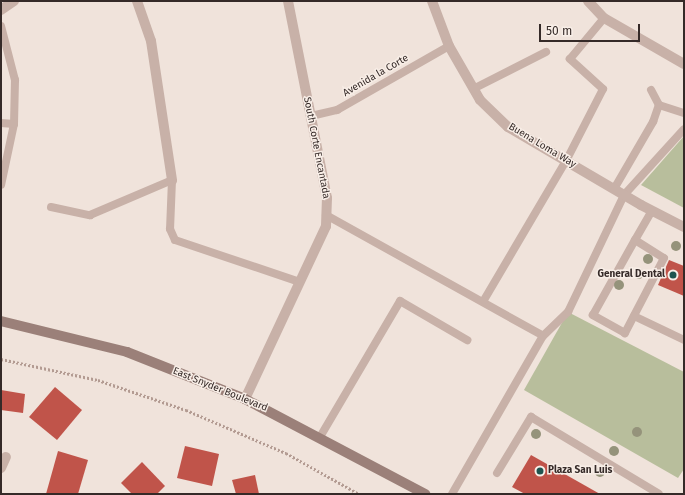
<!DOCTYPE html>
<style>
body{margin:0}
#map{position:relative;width:685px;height:495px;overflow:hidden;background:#f0e3db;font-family:"Fira Sans",sans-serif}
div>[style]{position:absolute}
.green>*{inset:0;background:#b8be9c}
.building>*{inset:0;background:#c0544a}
.path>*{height:2.5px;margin-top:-1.25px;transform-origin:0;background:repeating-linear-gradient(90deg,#b39b92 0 2px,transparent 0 4px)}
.lane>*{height:8px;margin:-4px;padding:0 4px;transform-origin:4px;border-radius:4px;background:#c8b1a8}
.street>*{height:10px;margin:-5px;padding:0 5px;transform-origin:5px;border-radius:5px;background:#c8b1a8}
.secondary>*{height:10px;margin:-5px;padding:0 5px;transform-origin:5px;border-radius:5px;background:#9b8079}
.trees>*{width:10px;height:10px;margin:-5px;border-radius:50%;background:#95937b}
.dots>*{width:11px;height:11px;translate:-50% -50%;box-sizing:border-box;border:2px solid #f8eee7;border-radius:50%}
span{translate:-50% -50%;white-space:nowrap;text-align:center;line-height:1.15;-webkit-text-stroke:3px #f8eee7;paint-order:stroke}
.street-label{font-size:10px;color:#352a28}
.poi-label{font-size:10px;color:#352a28;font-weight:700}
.right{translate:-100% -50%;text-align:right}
.left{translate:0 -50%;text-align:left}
.frame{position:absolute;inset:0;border:2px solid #352a28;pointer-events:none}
.scale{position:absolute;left:539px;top:24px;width:101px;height:18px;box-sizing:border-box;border:2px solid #352a28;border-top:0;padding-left:5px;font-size:12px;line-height:14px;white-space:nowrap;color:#352a28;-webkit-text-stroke:3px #f8eee7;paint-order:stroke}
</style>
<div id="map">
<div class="green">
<i style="clip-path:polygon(684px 136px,684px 208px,641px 185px)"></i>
<i style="clip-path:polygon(568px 312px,684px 372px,684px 469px,678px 478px,524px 390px)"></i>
</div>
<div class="building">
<i style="clip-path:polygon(669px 260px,684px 266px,684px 296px,658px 285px)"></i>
<i style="clip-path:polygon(55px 387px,82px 410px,57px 440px,29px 417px)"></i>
<i style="clip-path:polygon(1px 390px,25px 394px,23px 413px,1px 410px)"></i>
<i style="clip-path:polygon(185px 446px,219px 454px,212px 486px,177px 478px)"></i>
<i style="clip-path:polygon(58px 451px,88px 460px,78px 494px,46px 494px)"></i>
<i style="clip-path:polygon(531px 455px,600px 494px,525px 494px,512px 487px)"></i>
<i style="clip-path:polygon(142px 462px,165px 486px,157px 494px,132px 494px,121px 483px)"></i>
<i style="clip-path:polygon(255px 475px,259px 494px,236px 494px,232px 480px)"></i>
</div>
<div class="path">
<i style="left:1px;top:359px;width:99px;rotate:12.2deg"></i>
<i style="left:98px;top:380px;width:93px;rotate:18.8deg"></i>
<i style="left:186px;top:410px;width:109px;rotate:23.3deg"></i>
<i style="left:286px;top:453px;width:84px;rotate:29.3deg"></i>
</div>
<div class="lane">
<i style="left:1px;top:26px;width:56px;rotate:75.5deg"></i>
<i style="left:15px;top:80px;width:44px;rotate:91.3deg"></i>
<i style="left:14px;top:124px;width:62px;rotate:102deg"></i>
<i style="left:473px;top:89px;width:82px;rotate:-26.9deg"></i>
<i style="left:659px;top:105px;width:26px;rotate:18deg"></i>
<i style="left:311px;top:116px;width:27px;rotate:-13deg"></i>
<i style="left:337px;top:110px;width:129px;rotate:-29.7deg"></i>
<i style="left:1px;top:123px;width:13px;rotate:4deg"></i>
<i style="left:614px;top:189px;width:78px;rotate:-59.8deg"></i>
<i style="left:653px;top:122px;width:18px;rotate:-71deg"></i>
<i style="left:659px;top:105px;width:17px;rotate:-118deg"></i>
<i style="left:51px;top:207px;width:40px;rotate:12deg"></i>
<i style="left:90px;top:215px;width:89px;rotate:-23.1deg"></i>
<i style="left:172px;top:180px;width:49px;rotate:92.3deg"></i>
<i style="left:170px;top:229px;width:12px;rotate:66deg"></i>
<i style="left:175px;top:240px;width:132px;rotate:18.6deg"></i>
<i style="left:326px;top:215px;width:248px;rotate:29.1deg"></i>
<i style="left:635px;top:240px;width:34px;rotate:32deg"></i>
<i style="left:664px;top:258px;width:85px;rotate:117.5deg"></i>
<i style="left:625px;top:333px;width:37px;rotate:-151deg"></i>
<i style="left:593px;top:315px;width:86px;rotate:-60.8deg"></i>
<i style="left:635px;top:240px;width:34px;rotate:-60deg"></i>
<i style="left:484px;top:300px;width:161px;rotate:-59.5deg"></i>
<i style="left:566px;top:161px;width:81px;rotate:-62.8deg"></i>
<i style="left:603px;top:89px;width:45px;rotate:-137.7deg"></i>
<i style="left:570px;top:59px;width:53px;rotate:-50.3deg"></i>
<i style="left:634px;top:316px;width:55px;rotate:25.6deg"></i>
<i style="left:320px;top:437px;width:158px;rotate:-59.5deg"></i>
<i style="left:400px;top:301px;width:78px;rotate:30.2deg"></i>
<i style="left:497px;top:473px;width:66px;rotate:-58.7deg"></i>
<i style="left:531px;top:417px;width:149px;rotate:31deg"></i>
<i style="left:452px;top:494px;width:182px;rotate:-60.1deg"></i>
<i style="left:543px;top:336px;width:35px;rotate:-44deg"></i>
<i style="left:568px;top:312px;width:130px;rotate:-64.4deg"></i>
<i style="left:624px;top:195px;width:89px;rotate:-47.7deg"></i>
</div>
<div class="street">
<i style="left:137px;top:1px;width:42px;rotate:70.7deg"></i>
<i style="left:151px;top:41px;width:141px;rotate:81.4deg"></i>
<i style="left:432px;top:1px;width:48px;rotate:69.3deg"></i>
<i style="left:449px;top:46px;width:62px;rotate:60.1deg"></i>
<i style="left:480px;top:100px;width:39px;rotate:44deg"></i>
<i style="left:508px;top:127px;width:154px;rotate:30.4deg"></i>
<i style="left:641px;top:205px;width:48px;rotate:27.1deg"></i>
<i style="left:588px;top:1px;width:23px;rotate:47deg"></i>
<i style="left:604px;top:18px;width:92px;rotate:29.9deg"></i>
<i style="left:1px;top:10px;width:16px;rotate:-35deg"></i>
<i style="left:245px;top:399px;width:191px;rotate:-64.9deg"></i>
<i style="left:326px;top:226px;width:28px;rotate:-88deg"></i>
<i style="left:327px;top:198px;width:201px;rotate:-101.2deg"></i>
<i style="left:1px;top:468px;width:12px;rotate:-66deg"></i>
</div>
<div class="secondary">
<i style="left:1px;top:321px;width:130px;rotate:13.8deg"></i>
<i style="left:127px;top:352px;width:127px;rotate:21.7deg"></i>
<i style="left:245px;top:399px;width:204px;rotate:27.8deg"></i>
</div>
<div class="trees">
<i style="left:676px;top:246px"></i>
<i style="left:648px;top:259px"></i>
<i style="left:639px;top:274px"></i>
<i style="left:619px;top:285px"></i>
<i style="left:637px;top:432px"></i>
<i style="left:536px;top:434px"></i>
<i style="left:614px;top:451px"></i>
<i style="left:600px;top:472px"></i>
</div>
<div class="dots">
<i style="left:673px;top:275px;background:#1f544f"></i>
<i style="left:540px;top:471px;background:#1f544f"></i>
</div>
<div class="street-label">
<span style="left:376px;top:76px;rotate:-30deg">Avenida la Corte</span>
<span style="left:542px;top:146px;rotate:31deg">Buena Loma Way</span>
<span style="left:316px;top:148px;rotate:79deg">South Corte Encantada</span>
<span style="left:220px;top:390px;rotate:22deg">East Snyder Boulevard</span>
</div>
<div class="poi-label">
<span class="right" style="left:665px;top:275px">General Dental</span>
<span class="left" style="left:548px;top:471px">Plaza San Luis</span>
</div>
<div class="frame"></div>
<div class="scale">50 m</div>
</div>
